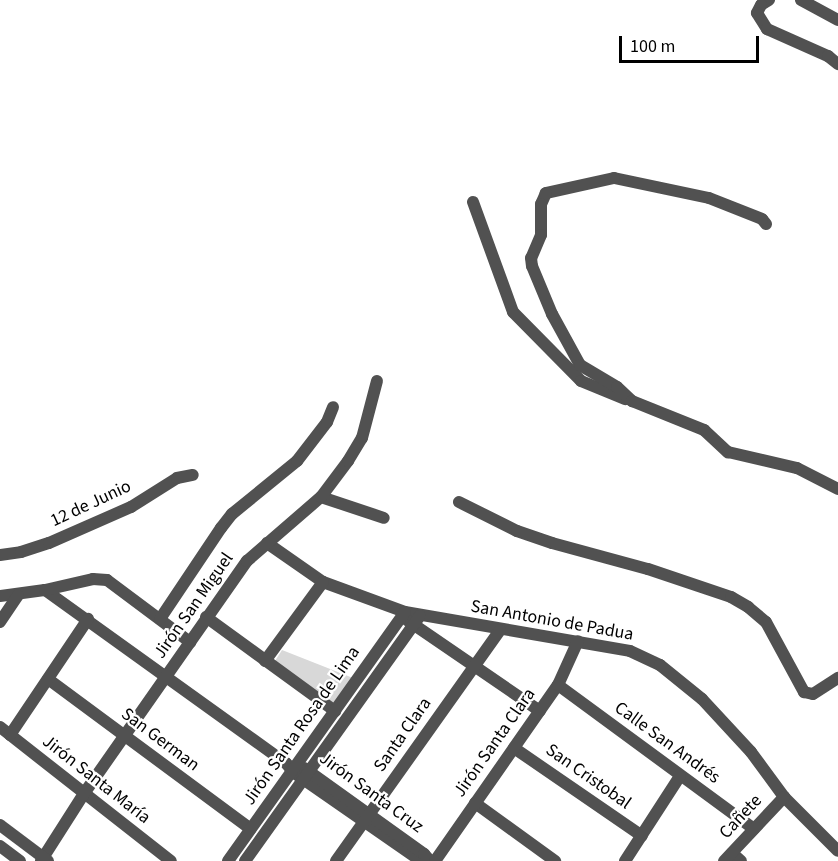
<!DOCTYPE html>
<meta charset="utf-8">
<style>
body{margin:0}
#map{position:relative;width:838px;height:861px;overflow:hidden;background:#fff;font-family:"Source Sans 3",sans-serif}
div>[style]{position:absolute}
.green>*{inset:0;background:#d8d8d8}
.minor>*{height:12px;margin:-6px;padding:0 6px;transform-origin:6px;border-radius:6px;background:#515151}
.tertiary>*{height:12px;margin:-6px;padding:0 6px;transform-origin:6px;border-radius:6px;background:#515151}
span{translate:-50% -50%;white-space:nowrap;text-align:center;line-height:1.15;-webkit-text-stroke:4.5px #fff;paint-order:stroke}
.street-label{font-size:18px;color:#000}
.scale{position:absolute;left:619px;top:36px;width:140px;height:27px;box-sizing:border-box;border:3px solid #000;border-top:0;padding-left:8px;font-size:18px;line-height:21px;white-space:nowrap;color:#000;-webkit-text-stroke:4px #fff;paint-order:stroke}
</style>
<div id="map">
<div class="green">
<i style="clip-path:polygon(282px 650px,353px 678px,335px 704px,275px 661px)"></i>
</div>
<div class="minor">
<i style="left:769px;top:0;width:9px;rotate:148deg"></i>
<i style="left:761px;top:5px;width:9px;rotate:117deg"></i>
<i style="left:757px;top:13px;width:19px;rotate:58deg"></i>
<i style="left:767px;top:29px;width:67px;rotate:23.9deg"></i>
<i style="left:828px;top:56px;width:13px;rotate:39deg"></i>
<i style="left:801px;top:0;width:42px;rotate:28.4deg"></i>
<i style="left:473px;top:202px;width:117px;rotate:70deg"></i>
<i style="left:513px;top:312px;width:97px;rotate:45.4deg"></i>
<i style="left:581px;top:381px;width:48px;rotate:22.2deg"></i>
<i style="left:766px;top:224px;width:6px;rotate:-129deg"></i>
<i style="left:762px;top:219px;width:57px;rotate:-158.4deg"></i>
<i style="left:709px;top:198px;width:97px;rotate:-168.1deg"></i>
<i style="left:614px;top:178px;width:70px;rotate:167.6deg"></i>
<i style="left:546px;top:193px;width:12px;rotate:114deg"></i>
<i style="left:541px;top:204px;width:31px;rotate:90deg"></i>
<i style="left:541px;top:235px;width:25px;rotate:113deg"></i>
<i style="left:531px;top:258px;width:8px;rotate:83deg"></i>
<i style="left:532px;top:266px;width:52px;rotate:67.4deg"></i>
<i style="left:552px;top:314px;width:58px;rotate:61.2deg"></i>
<i style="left:580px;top:365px;width:43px;rotate:30.7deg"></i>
<i style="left:617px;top:387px;width:21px;rotate:43deg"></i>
<i style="left:632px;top:401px;width:78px;rotate:21.9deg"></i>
<i style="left:704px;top:430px;width:33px;rotate:43deg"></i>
<i style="left:728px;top:452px;width:71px;rotate:13.1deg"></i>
<i style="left:797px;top:468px;width:46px;rotate:27.1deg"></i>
<i style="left:321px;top:497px;width:66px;rotate:18.4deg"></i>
<i style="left:459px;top:502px;width:65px;rotate:26.6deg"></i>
<i style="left:517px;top:531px;width:37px;rotate:19deg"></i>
<i style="left:552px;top:543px;width:99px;rotate:15.2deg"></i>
<i style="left:648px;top:569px;width:88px;rotate:18.6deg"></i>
<i style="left:731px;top:597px;width:20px;rotate:30deg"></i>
<i style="left:748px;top:607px;width:23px;rotate:40deg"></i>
<i style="left:766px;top:622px;width:80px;rotate:61.5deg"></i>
<i style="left:804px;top:692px;width:9px;rotate:13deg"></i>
<i style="left:813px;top:694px;width:30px;rotate:-33deg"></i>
<i style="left:267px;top:543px;width:68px;rotate:34.9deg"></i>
<i style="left:323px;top:582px;width:87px;rotate:20.1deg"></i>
<i style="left:405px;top:612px;width:228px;rotate:9.8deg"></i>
<i style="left:630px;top:651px;width:33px;rotate:25deg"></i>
<i style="left:660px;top:665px;width:54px;rotate:39deg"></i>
<i style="left:702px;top:699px;width:72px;rotate:47.2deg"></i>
<i style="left:751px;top:752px;width:56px;rotate:53.7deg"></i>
<i style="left:784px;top:797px;width:76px;rotate:45deg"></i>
<i style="left:0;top:555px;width:21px;rotate:-8deg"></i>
<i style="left:21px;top:552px;width:29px;rotate:-18deg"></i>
<i style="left:49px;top:543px;width:90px;rotate:-23.7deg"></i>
<i style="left:131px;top:507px;width:54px;rotate:-32.2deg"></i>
<i style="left:177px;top:478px;width:16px;rotate:-11deg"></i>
<i style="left:45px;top:590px;width:297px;rotate:35.7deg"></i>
<i style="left:286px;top:763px;width:11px;rotate:52deg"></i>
<i style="left:293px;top:772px;width:156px;rotate:34.8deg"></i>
<i style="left:0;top:596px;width:45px;rotate:-7.6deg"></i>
<i style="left:45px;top:590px;width:49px;rotate:-12.9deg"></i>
<i style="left:93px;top:579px;width:14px;rotate:4deg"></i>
<i style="left:107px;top:580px;width:104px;rotate:36.8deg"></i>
<i style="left:206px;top:617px;width:160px;rotate:36.1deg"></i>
<i style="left:160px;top:619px;width:110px;rotate:-56.2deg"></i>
<i style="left:221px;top:528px;width:18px;rotate:-52deg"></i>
<i style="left:232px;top:514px;width:84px;rotate:-39.2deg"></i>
<i style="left:297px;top:461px;width:49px;rotate:-52.4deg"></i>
<i style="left:327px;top:422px;width:16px;rotate:-68deg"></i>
<i style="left:407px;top:620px;width:161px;rotate:34.4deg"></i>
<i style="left:0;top:622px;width:32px;rotate:-56deg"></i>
<i style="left:265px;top:661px;width:98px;rotate:-53.7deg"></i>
<i style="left:48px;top:679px;width:252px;rotate:36.5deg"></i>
<i style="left:558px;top:685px;width:243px;rotate:36.3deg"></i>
<i style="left:0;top:727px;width:217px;rotate:38.1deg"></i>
<i style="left:10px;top:735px;width:140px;rotate:-56.1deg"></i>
<i style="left:514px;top:748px;width:155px;rotate:34.5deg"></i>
<i style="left:304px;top:768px;width:148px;rotate:35.6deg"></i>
<i style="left:424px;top:854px;width:9px;rotate:49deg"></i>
<i style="left:475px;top:803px;width:99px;rotate:35.9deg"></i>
<i style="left:732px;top:853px;width:12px;rotate:42deg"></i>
<i style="left:41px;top:861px;width:78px;rotate:-57.5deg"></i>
<i style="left:83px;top:795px;width:286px;rotate:-55deg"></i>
<i style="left:247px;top:561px;width:98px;rotate:-40.9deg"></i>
<i style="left:321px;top:497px;width:45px;rotate:-53.1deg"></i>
<i style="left:348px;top:461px;width:27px;rotate:-59deg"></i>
<i style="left:362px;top:438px;width:59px;rotate:-75.3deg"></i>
<i style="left:228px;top:861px;width:305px;rotate:-54.6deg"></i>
<i style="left:245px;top:861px;width:301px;rotate:-54.5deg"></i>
<i style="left:336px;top:861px;width:283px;rotate:-54.6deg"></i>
<i style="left:435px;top:861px;width:215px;rotate:-55.1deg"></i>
<i style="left:558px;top:685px;width:48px;rotate:-65.6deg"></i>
<i style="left:625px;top:861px;width:101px;rotate:-57.1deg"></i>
<i style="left:724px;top:861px;width:88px;rotate:-46.8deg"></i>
</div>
<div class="tertiary">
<i style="left:0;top:825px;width:60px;rotate:36.9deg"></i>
<i style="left:0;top:846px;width:25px;rotate:37deg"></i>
</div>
<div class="street-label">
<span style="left:91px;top:504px;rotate:-25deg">12 de Junio</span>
<span style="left:194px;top:606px;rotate:-55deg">Jirón San Miguel</span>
<span style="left:552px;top:621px;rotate:10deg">San Antonio de Padua</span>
<span style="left:302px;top:726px;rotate:-55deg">Jirón Santa Rosa de Lima</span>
<span style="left:403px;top:735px;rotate:-55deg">Santa Clara</span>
<span style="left:160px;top:740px;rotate:37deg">San German</span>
<span style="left:495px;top:743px;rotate:-55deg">Jirón Santa Clara</span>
<span style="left:667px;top:743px;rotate:36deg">Calle San Andrés</span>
<span style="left:588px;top:777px;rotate:35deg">San Cristobal</span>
<span style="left:96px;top:780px;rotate:38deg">Jirón Santa María</span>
<span style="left:371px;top:793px;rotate:36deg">Jirón Santa Cruz</span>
<span style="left:741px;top:817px;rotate:-47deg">Cañete</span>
</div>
<div class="scale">100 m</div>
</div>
